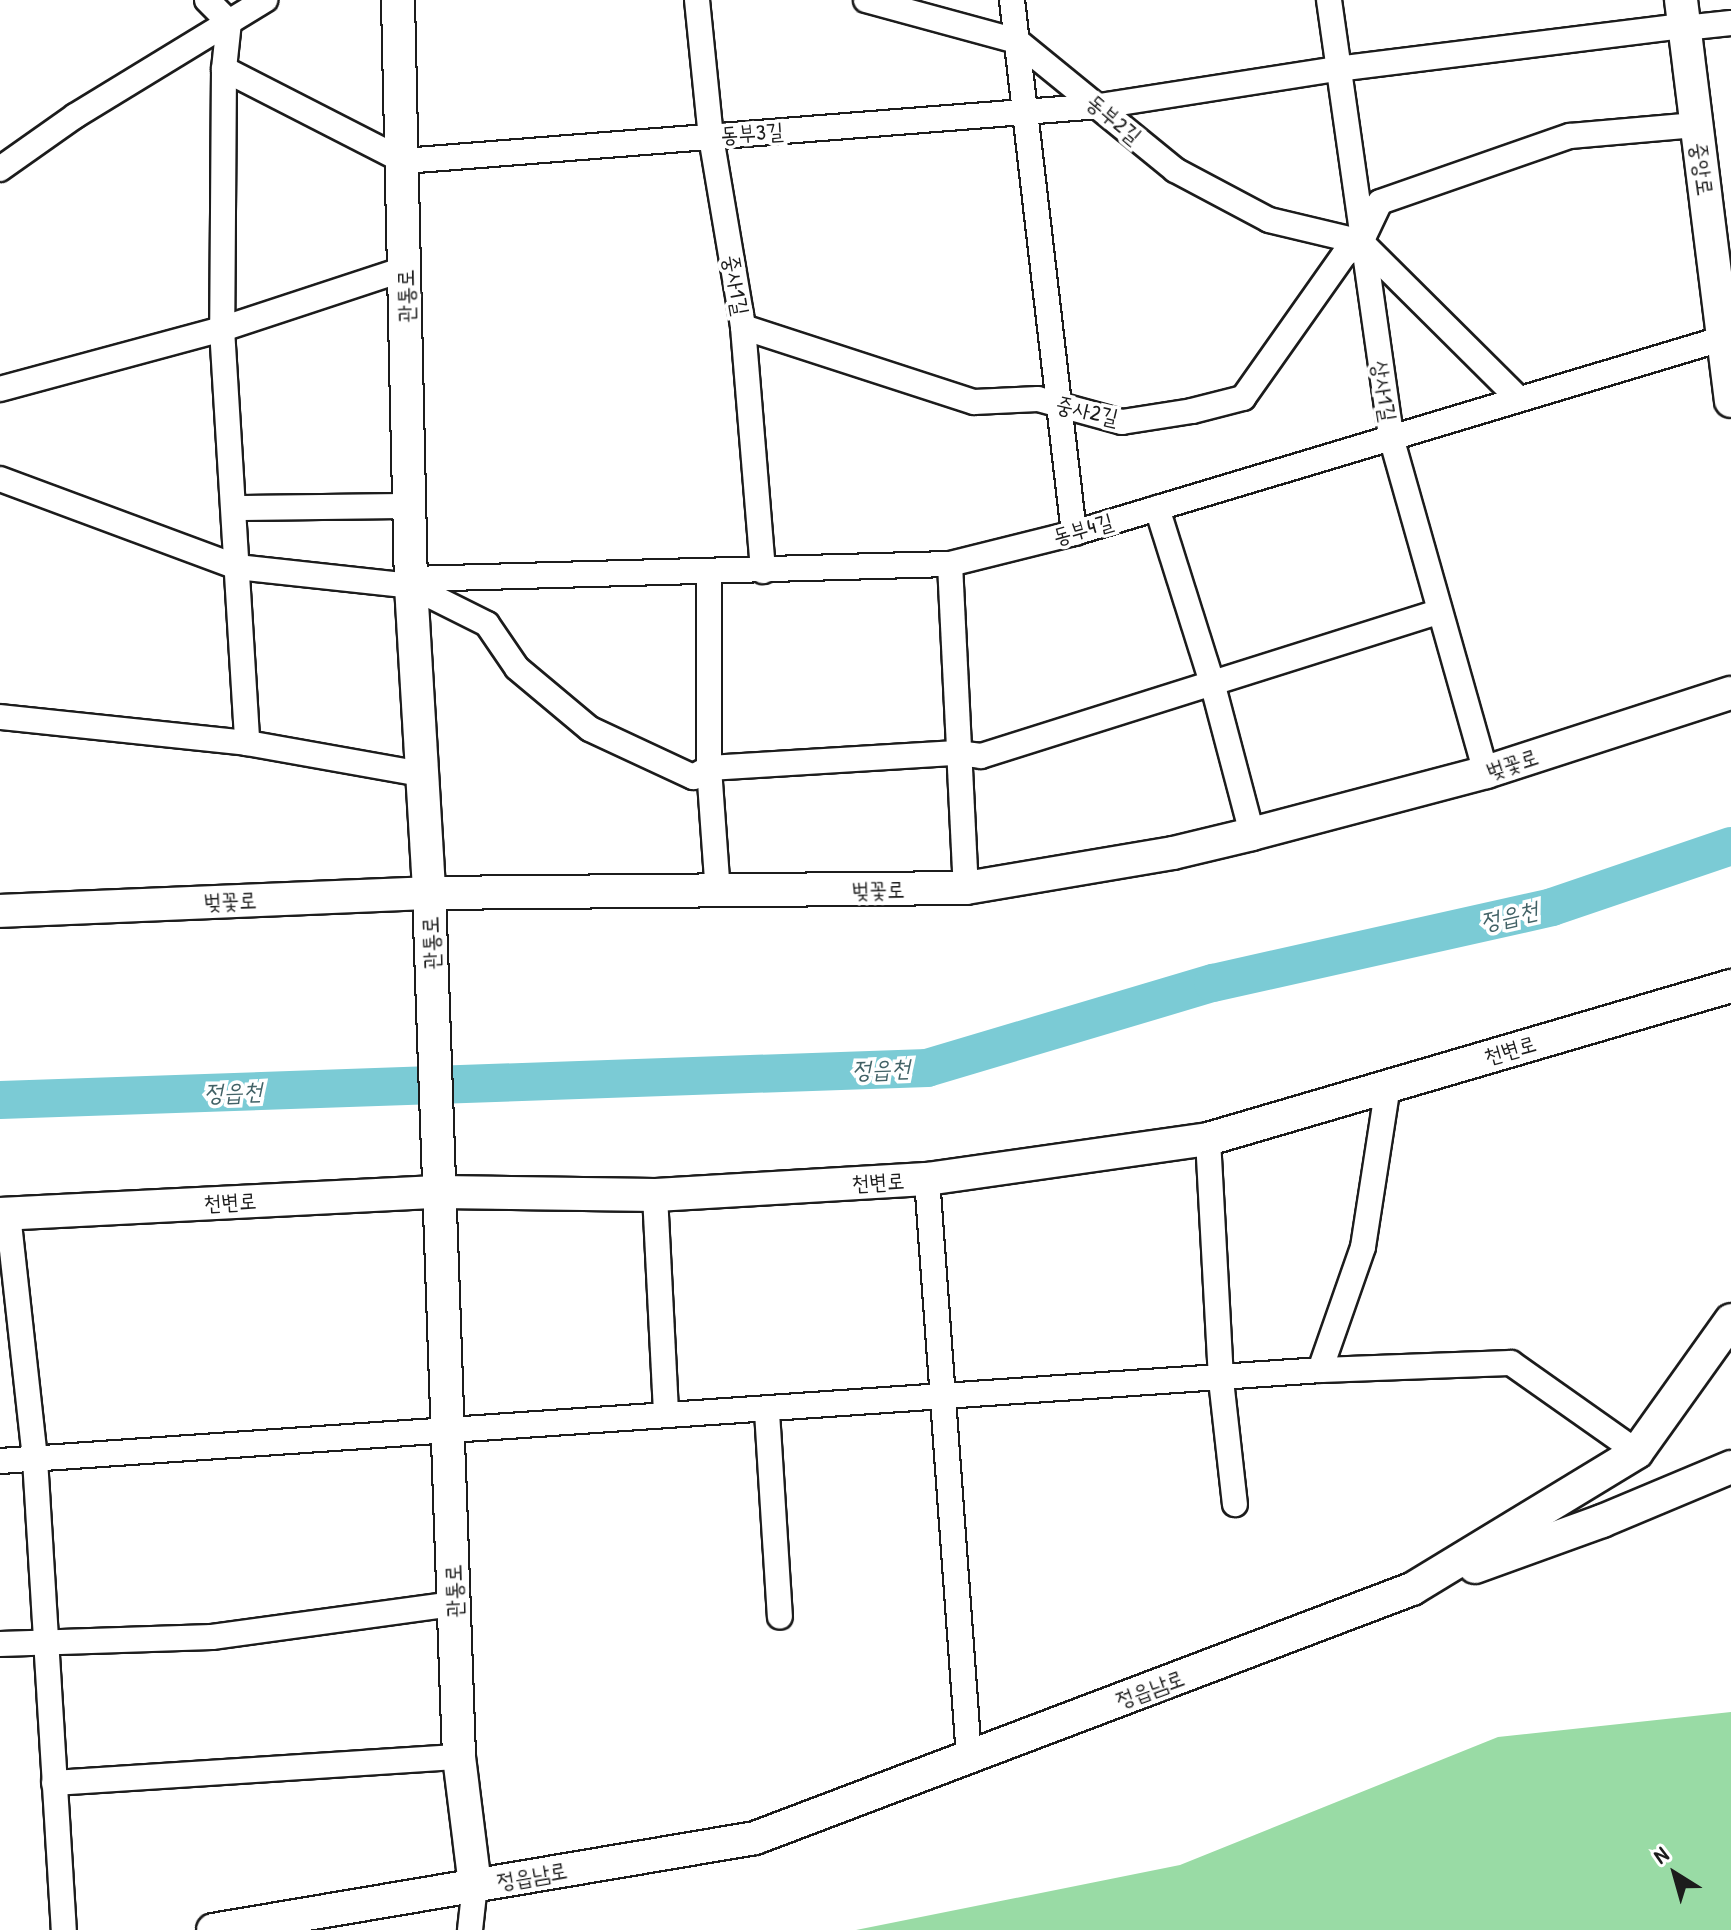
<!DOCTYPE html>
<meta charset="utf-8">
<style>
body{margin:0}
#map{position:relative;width:1731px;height:1930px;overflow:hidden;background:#fff;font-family:"Patrick Hand","Poor Story",sans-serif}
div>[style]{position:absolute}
.green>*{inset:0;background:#99dba5}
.river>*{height:38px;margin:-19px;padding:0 19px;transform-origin:19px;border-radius:19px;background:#7bcbd5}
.roads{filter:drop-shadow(2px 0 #1c1c1c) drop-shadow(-2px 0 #1c1c1c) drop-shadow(0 2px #1c1c1c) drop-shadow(0 -2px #1c1c1c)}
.street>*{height:24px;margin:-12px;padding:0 12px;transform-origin:12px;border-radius:12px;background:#fff}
.secondary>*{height:32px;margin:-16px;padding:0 16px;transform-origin:16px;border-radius:16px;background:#fff}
span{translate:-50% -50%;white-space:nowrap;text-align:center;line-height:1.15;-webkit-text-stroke:7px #fff;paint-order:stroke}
.street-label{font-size:22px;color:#1c1c1c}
.water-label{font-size:24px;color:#426266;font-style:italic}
.north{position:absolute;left:1635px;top:1834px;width:80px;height:80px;-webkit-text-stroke:6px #fff;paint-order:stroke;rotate:323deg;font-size:22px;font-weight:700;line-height:32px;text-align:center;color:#1c1c1c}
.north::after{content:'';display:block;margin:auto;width:28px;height:36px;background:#1c1c1c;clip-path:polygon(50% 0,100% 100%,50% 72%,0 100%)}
</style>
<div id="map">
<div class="green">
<i style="clip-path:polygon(1731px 1712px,1731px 1930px,856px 1930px,1180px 1865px,1498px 1737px)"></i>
</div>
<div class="river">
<i style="left:0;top:1100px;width:928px;rotate:-1.98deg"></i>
<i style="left:927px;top:1068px;width:298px;rotate:-16.6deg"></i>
<i style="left:1213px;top:983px;width:347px;rotate:-12.6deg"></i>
<i style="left:1552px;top:907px;width:189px;rotate:-18.8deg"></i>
</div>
<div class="roads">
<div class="street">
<i style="left:207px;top:0;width:31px;rotate:45deg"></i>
<i style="left:229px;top:22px;width:47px;rotate:96.1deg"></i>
<i style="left:224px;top:69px;width:202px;rotate:27.1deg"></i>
<i style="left:404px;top:161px;width:698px;rotate:-4.52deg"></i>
<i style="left:1100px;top:106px;width:240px;rotate:-8.9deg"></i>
<i style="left:1337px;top:69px;width:350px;rotate:-7.1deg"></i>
<i style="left:697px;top:0;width:138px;rotate:84.2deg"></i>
<i style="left:711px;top:137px;width:193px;rotate:80.4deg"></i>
<i style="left:743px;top:327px;width:245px;rotate:85.3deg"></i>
<i style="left:866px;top:0;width:156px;rotate:15.2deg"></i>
<i style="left:1017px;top:41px;width:204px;rotate:39.2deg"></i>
<i style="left:1175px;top:170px;width:106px;rotate:28deg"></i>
<i style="left:1269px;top:220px;width:95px;rotate:13.4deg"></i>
<i style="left:1012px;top:0;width:537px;rotate:83.37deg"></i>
<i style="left:1329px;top:0;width:441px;rotate:81.9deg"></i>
<i style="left:1391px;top:437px;width:348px;rotate:74.2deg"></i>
<i style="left:1684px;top:28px;width:47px;rotate:-6.1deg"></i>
<i style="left:224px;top:69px;width:260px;rotate:90.4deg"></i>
<i style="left:222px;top:329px;width:415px;rotate:86.5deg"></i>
<i style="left:0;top:169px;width:92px;rotate:-35.2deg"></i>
<i style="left:75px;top:116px;width:223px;rotate:-31.4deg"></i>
<i style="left:1361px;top:242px;width:221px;rotate:44.8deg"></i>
<i style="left:743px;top:327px;width:243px;rotate:18deg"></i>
<i style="left:974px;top:402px;width:64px;rotate:-2.7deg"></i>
<i style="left:1038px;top:399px;width:87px;rotate:15.3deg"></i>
<i style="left:1122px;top:422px;width:71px;rotate:-8.9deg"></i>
<i style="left:1192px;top:411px;width:53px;rotate:-14.3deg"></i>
<i style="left:1243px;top:398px;width:175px;rotate:-54.8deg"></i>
<i style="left:1344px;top:255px;width:21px;rotate:-37deg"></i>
<i style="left:1361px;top:242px;width:44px;rotate:-64.6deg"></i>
<i style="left:1380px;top:202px;width:201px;rotate:-19.2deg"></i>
<i style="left:1570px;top:136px;width:126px;rotate:-5deg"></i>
<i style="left:0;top:389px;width:230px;rotate:-15.1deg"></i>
<i style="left:222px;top:329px;width:193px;rotate:-18.2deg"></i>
<i style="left:0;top:479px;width:253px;rotate:20.4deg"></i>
<i style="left:237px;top:567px;width:175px;rotate:6.2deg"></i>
<i style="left:411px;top:586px;width:85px;rotate:26.6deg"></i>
<i style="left:487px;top:624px;width:53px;rotate:55.7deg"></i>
<i style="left:517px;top:668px;width:95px;rotate:39.9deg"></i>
<i style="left:590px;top:729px;width:114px;rotate:25deg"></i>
<i style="left:693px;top:777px;width:18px;rotate:-29deg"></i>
<i style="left:709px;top:768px;width:126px;rotate:85.9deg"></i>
<i style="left:235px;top:508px;width:174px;rotate:-0.7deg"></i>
<i style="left:1157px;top:508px;width:187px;rotate:72.5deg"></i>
<i style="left:1213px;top:686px;width:153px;rotate:75.2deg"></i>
<i style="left:950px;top:564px;width:324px;rotate:87.2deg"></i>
<i style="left:709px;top:572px;width:196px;rotate:90deg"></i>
<i style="left:709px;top:768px;width:248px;rotate:-3.5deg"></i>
<i style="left:957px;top:753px;width:24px;rotate:7deg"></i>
<i style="left:981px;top:756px;width:479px;rotate:-17.5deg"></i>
<i style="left:412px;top:579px;width:538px;rotate:-1.6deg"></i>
<i style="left:950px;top:564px;width:128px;rotate:-14deg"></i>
<i style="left:1074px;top:533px;width:686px;rotate:-16.69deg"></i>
<i style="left:0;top:717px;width:248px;rotate:6deg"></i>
<i style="left:247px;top:743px;width:177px;rotate:10.1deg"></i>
<i style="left:1208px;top:1139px;width:241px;rotate:86.9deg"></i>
<i style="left:1221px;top:1380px;width:125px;rotate:83.6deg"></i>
<i style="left:927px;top:1179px;width:579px;rotate:85.84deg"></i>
<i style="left:655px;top:1195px;width:220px;rotate:87.1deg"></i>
<i style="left:8px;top:1214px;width:246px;rotate:83.7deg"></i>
<i style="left:35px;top:1459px;width:472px;rotate:86.5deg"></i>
<i style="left:1320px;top:1370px;width:130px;rotate:-70.7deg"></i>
<i style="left:1363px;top:1247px;width:164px;rotate:-81.2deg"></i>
<i style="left:767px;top:1412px;width:205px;rotate:86.4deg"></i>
<i style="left:0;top:1461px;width:1323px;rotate:-3.94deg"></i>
<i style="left:1320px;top:1370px;width:191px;rotate:-2.1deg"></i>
<i style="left:1511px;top:1363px;width:154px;rotate:35.2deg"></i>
<i style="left:0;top:1644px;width:212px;rotate:-1.9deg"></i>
<i style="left:212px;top:1637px;width:244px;rotate:-7.8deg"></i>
<i style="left:54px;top:1783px;width:406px;rotate:-3.7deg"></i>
<i style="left:470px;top:1930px;width:45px;rotate:-83.7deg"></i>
</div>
<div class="secondary">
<i style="left:398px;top:0;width:586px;rotate:88.73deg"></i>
<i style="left:411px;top:586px;width:308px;rotate:86.6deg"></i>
<i style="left:429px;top:893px;width:865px;rotate:88.01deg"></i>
<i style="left:459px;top:1757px;width:129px;rotate:82.9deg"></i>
<i style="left:1681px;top:0;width:404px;rotate:82.9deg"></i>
<i style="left:0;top:911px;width:429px;rotate:-2.4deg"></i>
<i style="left:429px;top:893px;width:537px;rotate:-0.53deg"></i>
<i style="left:966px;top:888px;width:210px;rotate:-9.6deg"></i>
<i style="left:1173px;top:853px;width:81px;rotate:-13.5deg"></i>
<i style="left:1252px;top:834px;width:242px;rotate:-14.8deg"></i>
<i style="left:1486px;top:772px;width:257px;rotate:-17.9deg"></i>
<i style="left:0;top:1214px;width:442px;rotate:-2.9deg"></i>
<i style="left:441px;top:1192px;width:214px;rotate:0.8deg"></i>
<i style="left:655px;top:1195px;width:272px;rotate:-3.4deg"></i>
<i style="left:927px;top:1179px;width:284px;rotate:-8.1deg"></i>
<i style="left:1208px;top:1139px;width:545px;rotate:-16.31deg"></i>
<i style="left:1475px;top:1567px;width:135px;rotate:-19.9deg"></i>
<i style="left:1602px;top:1521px;width:140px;rotate:-22.7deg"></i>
<i style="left:213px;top:1930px;width:550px;rotate:-9.63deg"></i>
<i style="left:755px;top:1838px;width:703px;rotate:-20.76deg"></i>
<i style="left:1412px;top:1589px;width:263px;rotate:-31.3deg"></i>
<i style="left:1637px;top:1452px;width:162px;rotate:-54.5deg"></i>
</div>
</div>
<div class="street-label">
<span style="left:1114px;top:119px;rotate:40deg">동부2길</span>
<span style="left:752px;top:133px;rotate:-4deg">동부3길</span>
<span style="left:1702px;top:169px;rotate:82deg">중앙로</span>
<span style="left:736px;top:285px;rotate:80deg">중사1길</span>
<span style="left:406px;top:296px;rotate:-91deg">관통로</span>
<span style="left:1384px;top:391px;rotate:81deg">상사1길</span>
<span style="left:1087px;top:411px;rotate:13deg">중사2길</span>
<span style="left:1083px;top:529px;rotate:-16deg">동부4길</span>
<span style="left:1512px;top:764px;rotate:-18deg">벚꽃로</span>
<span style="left:878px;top:890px;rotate:-1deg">벚꽃로</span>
<span style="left:230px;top:901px;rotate:-2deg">벚꽃로</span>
<span style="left:431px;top:943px;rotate:-92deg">관통로</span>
<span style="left:1510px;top:1050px;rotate:-16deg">천변로</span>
<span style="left:878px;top:1182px;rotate:-3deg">천변로</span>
<span style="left:230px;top:1202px;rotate:-3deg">천변로</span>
<span style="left:454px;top:1591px;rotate:-92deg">관통로</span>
<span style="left:1150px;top:1689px;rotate:-20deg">정읍남로</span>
<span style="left:532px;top:1876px;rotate:-10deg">정읍남로</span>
</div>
<div class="water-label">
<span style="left:1509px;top:916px;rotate:-13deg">정읍천</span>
<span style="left:881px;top:1069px;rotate:-2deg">정읍천</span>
<span style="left:233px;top:1092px;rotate:-2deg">정읍천</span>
</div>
<div class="north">N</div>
</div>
